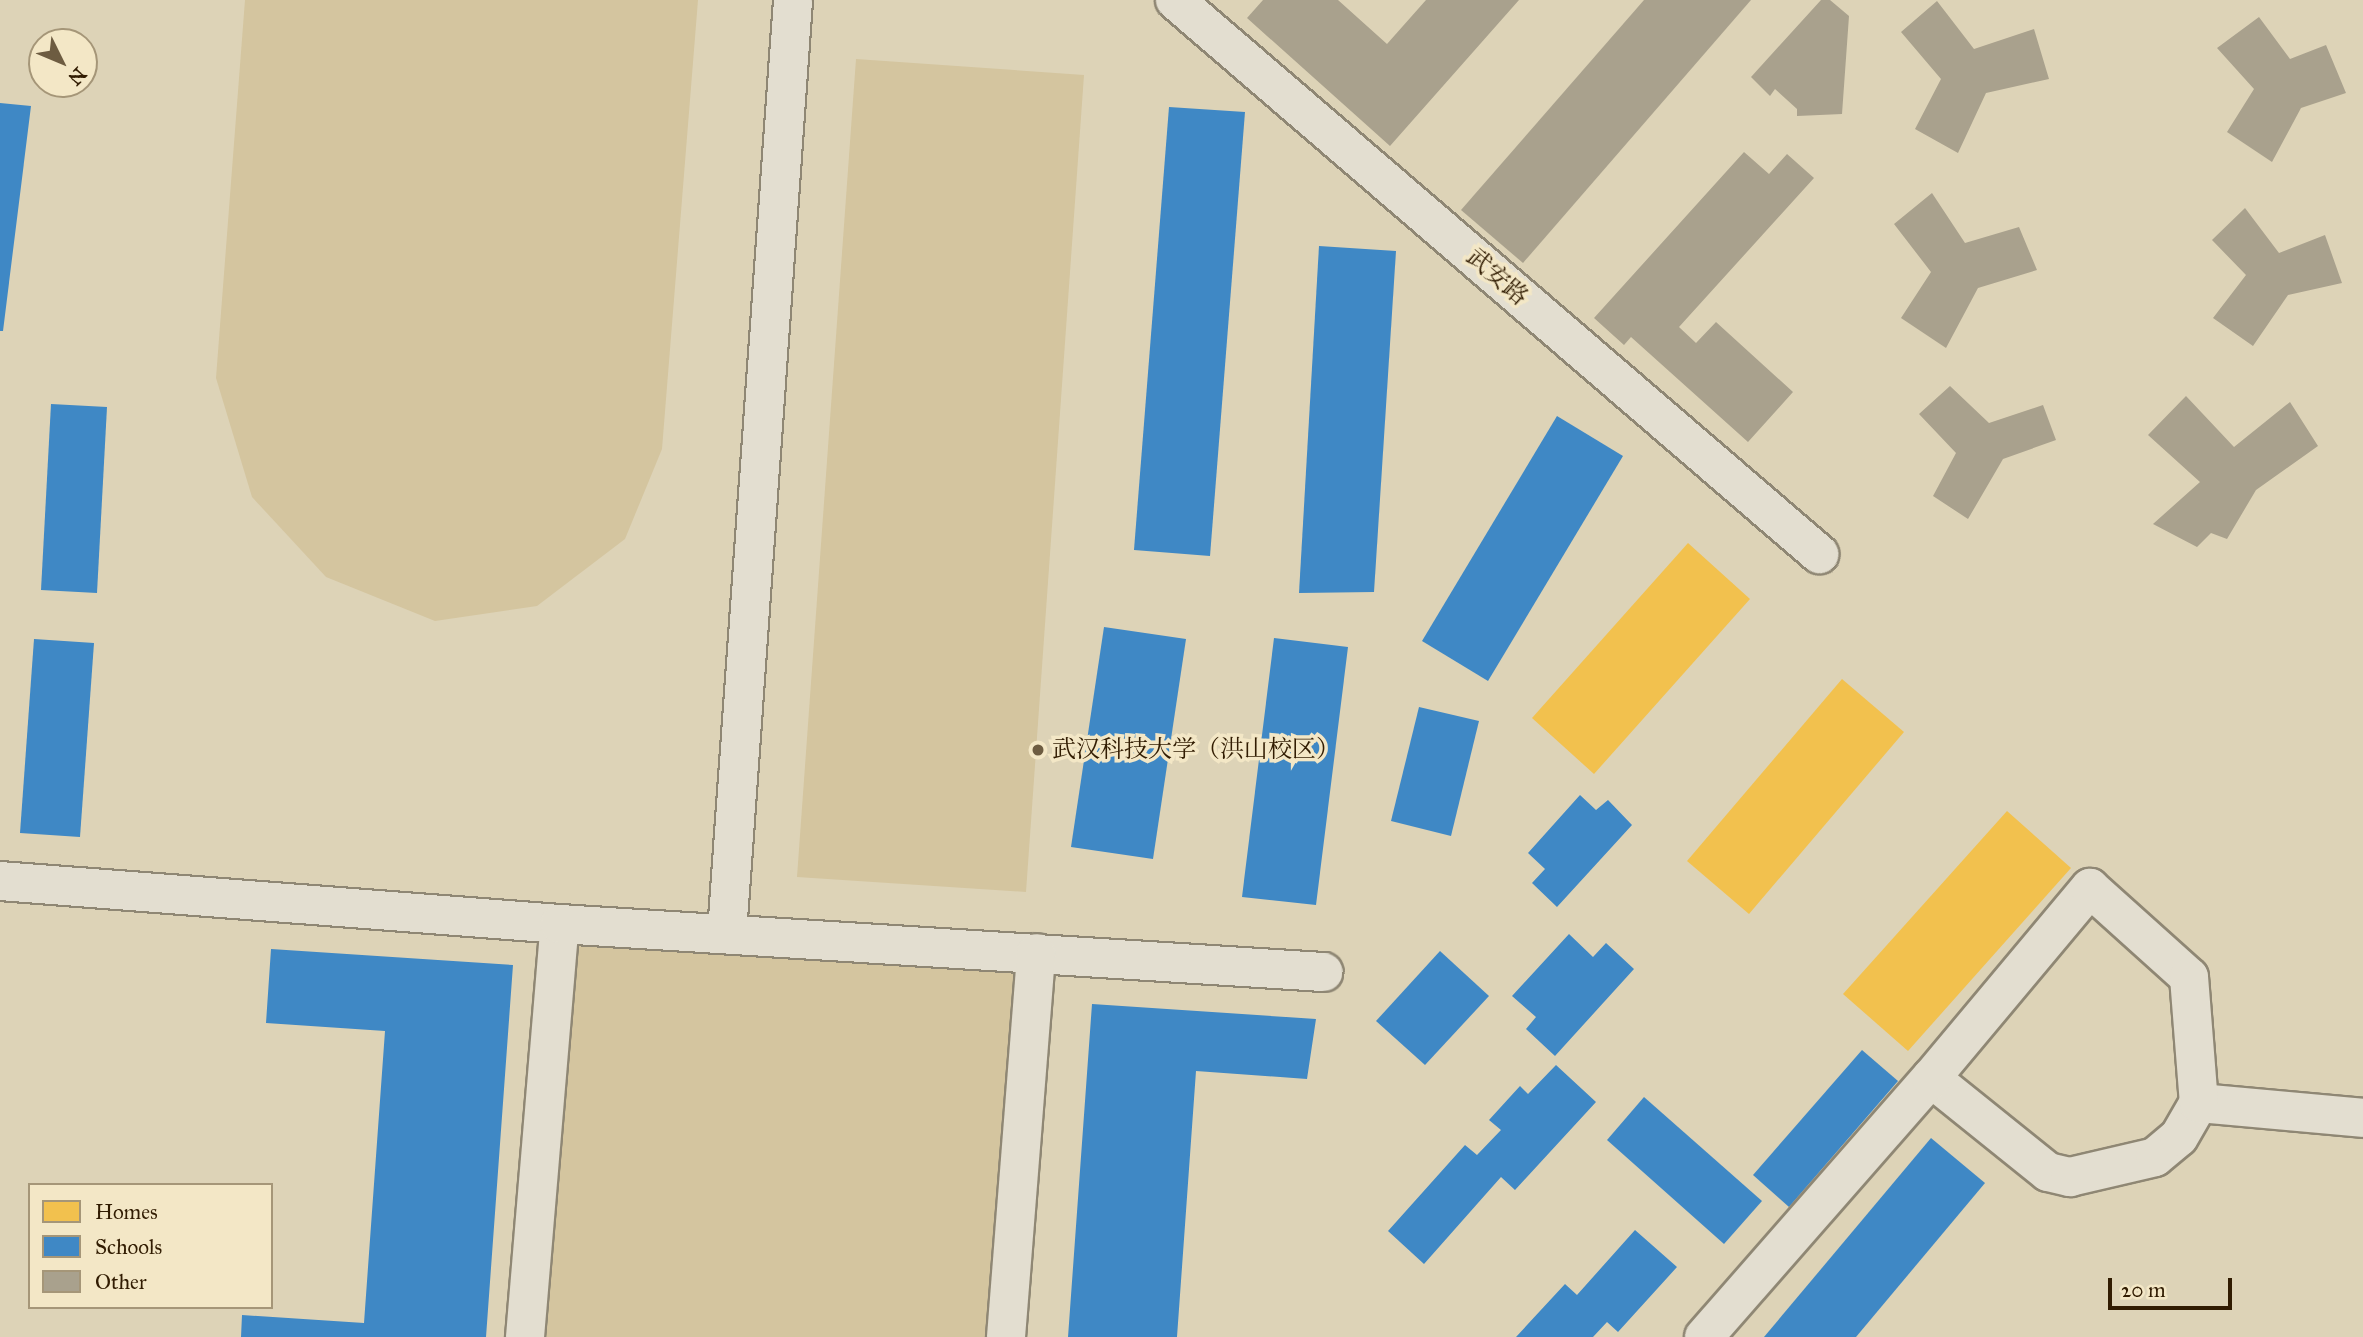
<!DOCTYPE html>
<meta charset="utf-8">
<style>
body{margin:0}
#map{position:relative;width:2363px;height:1337px;overflow:hidden;background:#ddd3b7;font-family:"IM FELL Great Primer","Noto Serif SC",serif}
div>[style]{position:absolute}
.green>*{inset:0;background:#d4c59f}
.homes>*{inset:0;background:#f2c14e}
.schools>*{inset:0;background:#3f88c5}
.building>*{inset:0;background:#a9a18d}
.roads{filter:drop-shadow(2px 0 #8f8774) drop-shadow(-2px 0 #8f8774) drop-shadow(0 2px #8f8774) drop-shadow(0 -2px #8f8774)}
.minor>*{height:38px;margin:-19px;padding:0 19px;transform-origin:19px;border-radius:19px;background:#e3ded0}
.dots>*{width:19px;height:19px;translate:-50% -50%;box-sizing:border-box;border:4px solid #f3e7c6;border-radius:50%}
span{translate:-50% -50%;white-space:nowrap;text-align:center;line-height:1.15;-webkit-text-stroke:7px #f3e7c6;paint-order:stroke}
.street-label{font-size:24px;color:#311c02}
.poi-label{font-size:24px;color:#311c02}
.left{translate:0 -50%;text-align:left}
.legend{position:absolute;left:28px;top:1183px;width:245px;height:126px;box-sizing:border-box;background:#f3e7c6;border:2px solid #a59678;margin:0;padding:9px 12px;list-style:none;font-size:21px;color:#311c02}
.legend li{display:flex;align-items:center;gap:14px;height:35px}
.legend b{width:35px;border:2px solid #a59678}
.north{position:absolute;left:28px;top:28px;width:70px;height:70px;box-sizing:border-box;background:#f3e7c6;border:2px solid #a59678;border-radius:50%;rotate:133deg;font-size:19px;font-weight:700;line-height:28px;text-align:center;color:#311c02}
.north::after{content:'';display:block;margin:auto;width:24px;height:32px;background:#6d5c41;clip-path:polygon(50% 0,100% 100%,50% 72%,0 100%)}
.scale{position:absolute;left:2108px;top:1278px;width:124px;height:32px;box-sizing:border-box;border:4px solid #311c02;border-top:0;padding-left:9px;font-size:21px;line-height:24px;white-space:nowrap;color:#311c02;-webkit-text-stroke:5px #f3e7c6;paint-order:stroke}
</style>
<div id="map">
<div class="green">
<i style="clip-path:polygon(245px 0,698px 0,662px 449px,625px 539px,537px 606px,435px 621px,326px 577px,252px 497px,216px 378px)"></i>
<i style="clip-path:polygon(856px 59px,1084px 75px,1026px 892px,797px 877px)"></i>
<i style="clip-path:polygon(560px 924px,1036px 953px,1006px 1337px,525px 1337px)"></i>
</div>
<div class="homes">
<i style="clip-path:polygon(1688px 543px,1750px 599px,1594px 774px,1532px 718px)"></i>
<i style="clip-path:polygon(1842px 679px,1904px 732px,1749px 914px,1687px 861px)"></i>
<i style="clip-path:polygon(2007px 811px,2071px 868px,1908px 1051px,1843px 994px)"></i>
</div>
<div class="schools">
<i style="clip-path:polygon(0 103px,31px 106px,3px 331px,0 331px)"></i>
<i style="clip-path:polygon(1169px 107px,1245px 112px,1210px 556px,1134px 550px)"></i>
<i style="clip-path:polygon(1319px 246px,1396px 251px,1374px 592px,1299px 593px)"></i>
<i style="clip-path:polygon(51px 404px,107px 407px,97px 593px,41px 590px)"></i>
<i style="clip-path:polygon(1557px 416px,1623px 456px,1488px 681px,1422px 641px)"></i>
<i style="clip-path:polygon(1104px 627px,1186px 639px,1153px 859px,1071px 847px)"></i>
<i style="clip-path:polygon(1274px 638px,1348px 647px,1316px 905px,1242px 897px)"></i>
<i style="clip-path:polygon(34px 639px,94px 643px,80px 837px,20px 833px)"></i>
<i style="clip-path:polygon(1419px 707px,1479px 721px,1451px 836px,1391px 821px)"></i>
<i style="clip-path:polygon(1580px 795px,1596px 810px,1608px 800px,1632px 825px,1557px 907px,1532px 883px,1545px 869px,1528px 853px)"></i>
<i style="clip-path:polygon(1569px 934px,1593px 957px,1606px 943px,1634px 969px,1555px 1056px,1526px 1029px,1536px 1017px,1512px 996px)"></i>
<i style="clip-path:polygon(271px 949px,513px 965px,486px 1337px,241px 1337px,242px 1315px,364px 1323px,385px 1031px,266px 1023px)"></i>
<i style="clip-path:polygon(1440px 951px,1489px 996px,1425px 1065px,1376px 1021px)"></i>
<i style="clip-path:polygon(1092px 1004px,1316px 1019px,1307px 1079px,1196px 1071px,1177px 1337px,1068px 1337px)"></i>
<i style="clip-path:polygon(1862px 1050px,1898px 1081px,1789px 1207px,1753px 1175px)"></i>
<i style="clip-path:polygon(1556px 1065px,1596px 1102px,1515px 1190px,1501px 1177px,1424px 1264px,1388px 1231px,1465px 1145px,1477px 1155px,1501px 1130px,1489px 1120px,1520px 1086px,1528px 1094px)"></i>
<i style="clip-path:polygon(1644px 1097px,1762px 1201px,1724px 1244px,1607px 1140px)"></i>
<i style="clip-path:polygon(1931px 1138px,1985px 1183px,1856px 1337px,1764px 1337px)"></i>
<i style="clip-path:polygon(1635px 1230px,1677px 1267px,1618px 1332px,1607px 1322px,1593px 1337px,1516px 1337px,1565px 1284px,1577px 1295px)"></i>
</div>
<div class="building">
<i style="clip-path:polygon(1263px 0,1338px 0,1387px 44px,1426px 0,1519px 0,1390px 146px,1247px 18px)"></i>
<i style="clip-path:polygon(1644px 0,1751px 0,1523px 263px,1461px 210px)"></i>
<i style="clip-path:polygon(1821px 0,1830px 0,1849px 16px,1842px 114px,1797px 116px,1797px 109px,1775px 89px,1770px 96px,1751px 77px)"></i>
<i style="clip-path:polygon(1937px 1px,1974px 49px,2034px 29px,2049px 79px,1986px 93px,1958px 153px,1915px 129px,1941px 79px,1901px 32px)"></i>
<i style="clip-path:polygon(2259px 17px,2290px 59px,2326px 45px,2346px 93px,2301px 108px,2272px 162px,2227px 132px,2254px 89px,2217px 48px)"></i>
<i style="clip-path:polygon(1744px 152px,1769px 174px,1787px 154px,1814px 178px,1679px 327px,1696px 343px,1716px 322px,1793px 392px,1748px 442px,1631px 337px,1624px 345px,1594px 318px)"></i>
<i style="clip-path:polygon(1932px 193px,1965px 243px,2019px 227px,2037px 270px,1978px 288px,1946px 348px,1901px 318px,1931px 272px,1894px 224px)"></i>
<i style="clip-path:polygon(2245px 208px,2279px 253px,2325px 235px,2342px 283px,2288px 295px,2253px 346px,2213px 318px,2246px 275px,2212px 240px)"></i>
<i style="clip-path:polygon(1950px 386px,1989px 423px,2043px 405px,2056px 440px,2003px 459px,1968px 519px,1933px 496px,1956px 453px,1919px 414px)"></i>
<i style="clip-path:polygon(2186px 396px,2234px 447px,2290px 402px,2318px 446px,2256px 490px,2227px 539px,2211px 533px,2197px 547px,2153px 524px,2200px 482px,2148px 435px)"></i>
</div>
<div class="roads">
<div class="minor">
<i style="left:1175px;top:0;width:850px;rotate:40.7deg"></i>
<i style="left:0;top:881px;width:562px;rotate:4.39deg"></i>
<i style="left:727px;top:933px;width:935px;rotate:-85.95deg"></i>
<i style="left:1931px;top:1078px;width:150px;rotate:38.8deg"></i>
<i style="left:2048px;top:1172px;width:23px;rotate:13deg"></i>
<i style="left:2070px;top:1177px;width:87px;rotate:-13.2deg"></i>
<i style="left:2155px;top:1157px;width:31px;rotate:-40deg"></i>
<i style="left:2179px;top:1137px;width:39px;rotate:-60deg"></i>
<i style="left:2199px;top:1103px;width:165px;rotate:5.2deg"></i>
<i style="left:525px;top:1337px;width:414px;rotate:-85.2deg"></i>
<i style="left:560px;top:924px;width:765px;rotate:3.6deg"></i>
<i style="left:1006px;top:1337px;width:385px;rotate:-85.5deg"></i>
<i style="left:1704px;top:1337px;width:344px;rotate:-48.8deg"></i>
<i style="left:1931px;top:1078px;width:248px;rotate:-50.1deg"></i>
<i style="left:2090px;top:888px;width:133px;rotate:42deg"></i>
<i style="left:2189px;top:977px;width:126px;rotate:85.5deg"></i>
</div>
</div>
<div class="dots">
<i style="left:1038px;top:750px;background:#6d5c41"></i>
</div>
<div class="street-label">
<span style="left:1497px;top:277px;rotate:41deg">武安路</span>
</div>
<div class="poi-label">
<span class="left" style="left:1052px;top:750px">武汉科技大学（洪山校区）</span>
</div>
<ul class="legend">
<li><b style="height:19px;background:#f2c14e"></b>Homes</li>
<li><b style="height:19px;background:#3f88c5"></b>Schools</li>
<li><b style="height:19px;background:#a9a18d"></b>Other</li>
</ul>
<div class="north">N</div>
<div class="scale">20 m</div>
</div>
